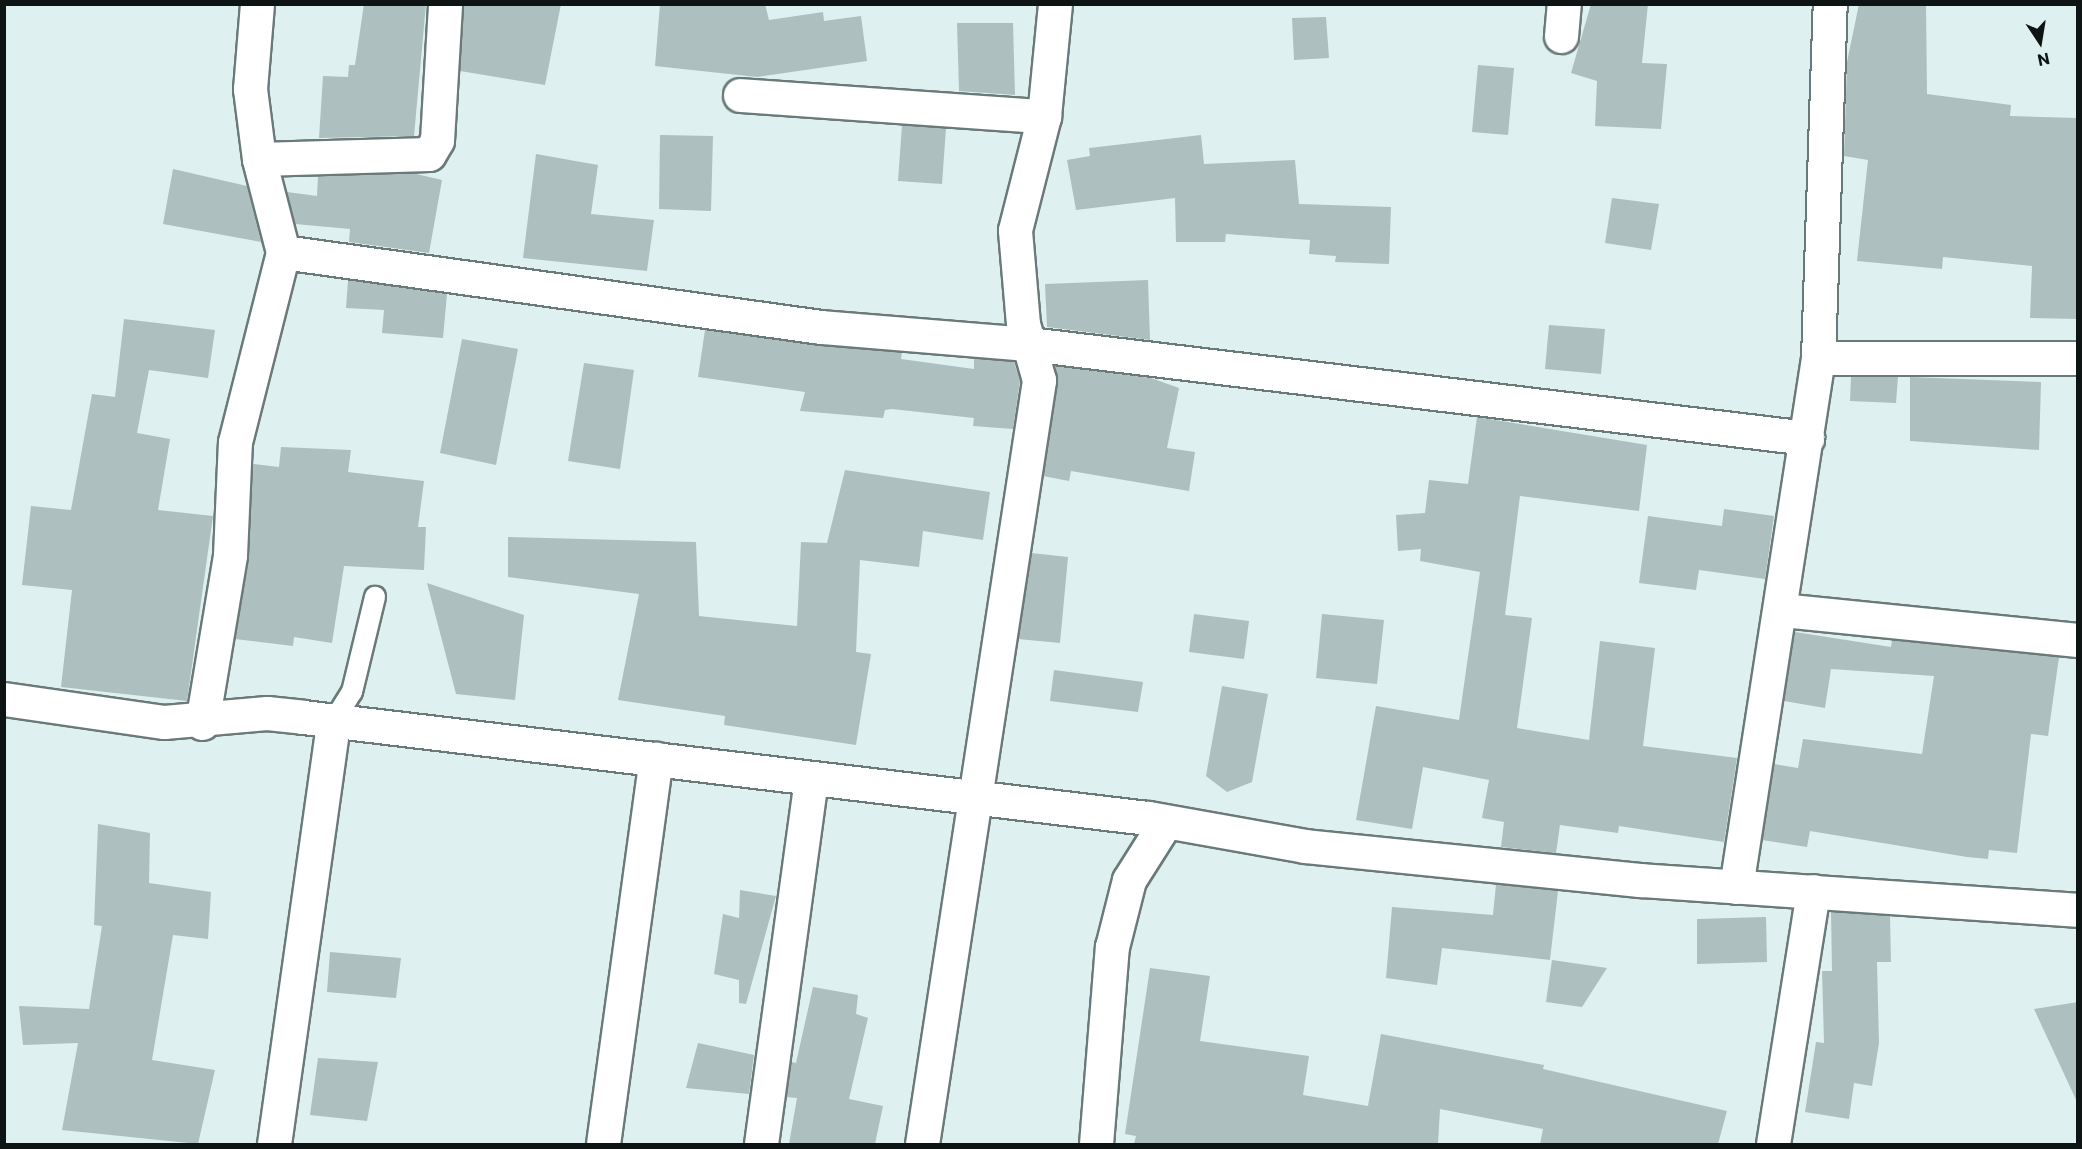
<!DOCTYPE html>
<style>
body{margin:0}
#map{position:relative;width:2082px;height:1149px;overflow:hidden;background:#def0ef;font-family:Commissioner,sans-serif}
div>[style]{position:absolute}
.building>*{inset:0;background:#aebfbf}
.roads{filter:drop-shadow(2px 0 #6a7a79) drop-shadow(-2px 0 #6a7a79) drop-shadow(0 2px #6a7a79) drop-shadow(0 -2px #6a7a79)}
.service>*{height:20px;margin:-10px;padding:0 10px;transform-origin:10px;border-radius:10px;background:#fff}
.minor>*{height:33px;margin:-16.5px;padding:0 16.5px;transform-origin:16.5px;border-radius:16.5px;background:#fff}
span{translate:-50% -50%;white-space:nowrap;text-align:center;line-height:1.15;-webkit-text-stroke:6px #def0ef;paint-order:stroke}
.frame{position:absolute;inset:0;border:6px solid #0e1414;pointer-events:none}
.north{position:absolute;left:2010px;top:12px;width:60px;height:60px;-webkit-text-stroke:4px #def0ef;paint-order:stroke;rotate:168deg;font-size:16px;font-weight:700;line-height:24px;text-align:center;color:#0e1414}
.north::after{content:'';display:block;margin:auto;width:21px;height:27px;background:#0e1414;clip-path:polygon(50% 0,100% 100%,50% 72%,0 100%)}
</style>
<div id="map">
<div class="building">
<i style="clip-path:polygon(364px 4px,426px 4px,414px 136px,319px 138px,323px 76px,348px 77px,349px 65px,355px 65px)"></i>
<i style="clip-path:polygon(464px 4px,561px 4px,545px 85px,460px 71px)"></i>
<i style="clip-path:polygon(660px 4px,765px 4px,769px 20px,823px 12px,824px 21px,861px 16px,867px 61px,757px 77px,655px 66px)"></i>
<i style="clip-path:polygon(1591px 4px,1648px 4px,1642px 63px,1667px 64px,1661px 129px,1595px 126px,1597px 81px,1571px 73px)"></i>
<i style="clip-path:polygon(1859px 4px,1926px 4px,1927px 94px,2011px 105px,2010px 116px,2078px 118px,2078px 319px,2030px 318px,2032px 266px,1943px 257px,1942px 269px,1857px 261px,1868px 160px,1844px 156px,1847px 62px)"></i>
<i style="clip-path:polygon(1326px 17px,1329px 58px,1294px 60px,1292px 18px)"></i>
<i style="clip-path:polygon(957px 23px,1013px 23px,1015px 95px,959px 91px)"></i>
<i style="clip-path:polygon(1478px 65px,1514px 68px,1508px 135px,1472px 132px)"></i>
<i style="clip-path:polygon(902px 125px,946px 128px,942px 184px,898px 181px)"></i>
<i style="clip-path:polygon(660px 135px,713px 136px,711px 211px,659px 209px)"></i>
<i style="clip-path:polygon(1201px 135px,1204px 164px,1295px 160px,1299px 204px,1391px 207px,1389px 264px,1335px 262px,1336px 256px,1309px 254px,1310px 240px,1226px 234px,1225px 242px,1176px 242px,1175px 198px,1076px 210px,1067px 160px,1090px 156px,1089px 148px)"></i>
<i style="clip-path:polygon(536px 154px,598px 165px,591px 214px,654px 220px,647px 271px,523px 258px)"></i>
<i style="clip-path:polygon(173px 169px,247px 186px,261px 242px,163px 224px)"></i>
<i style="clip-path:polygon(412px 173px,442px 180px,429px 253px,349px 242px,350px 229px,295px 224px,287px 192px,317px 196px,318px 176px)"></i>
<i style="clip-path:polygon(1612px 198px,1659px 204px,1651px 250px,1605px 243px)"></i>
<i style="clip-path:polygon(348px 280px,447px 294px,443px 338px,382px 333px,384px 310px,346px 308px)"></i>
<i style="clip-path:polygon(1148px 280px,1150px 340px,1047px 327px,1045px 284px)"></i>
<i style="clip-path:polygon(124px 319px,215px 330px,208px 378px,149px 370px,137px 433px,170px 439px,158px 510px,213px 516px,187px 701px,61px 687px,72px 590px,22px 585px,31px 506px,71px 510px,92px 394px,115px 397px)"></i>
<i style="clip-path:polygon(1549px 325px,1605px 329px,1601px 374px,1545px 369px)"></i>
<i style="clip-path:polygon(705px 330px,902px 352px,901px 359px,974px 369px,974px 358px,1014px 362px,1020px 381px,1013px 429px,973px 426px,974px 418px,892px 409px,885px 410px,883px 418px,800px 411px,805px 392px,698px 377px)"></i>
<i style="clip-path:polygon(462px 339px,518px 349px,496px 465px,440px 453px)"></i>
<i style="clip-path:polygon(584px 363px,634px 370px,620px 469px,568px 461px)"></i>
<i style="clip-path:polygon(1054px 366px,1151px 378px,1179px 388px,1167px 448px,1195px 452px,1189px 491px,1071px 471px,1069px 481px,1043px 476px,1058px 383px)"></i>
<i style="clip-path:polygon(1851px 377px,1898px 377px,1896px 403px,1850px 401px)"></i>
<i style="clip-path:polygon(1910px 377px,2041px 382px,2039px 450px,1910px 441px)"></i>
<i style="clip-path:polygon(1477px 417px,1647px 445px,1639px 511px,1520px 496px,1505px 615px,1532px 618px,1517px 728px,1589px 740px,1600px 641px,1655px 648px,1643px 746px,1737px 758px,1724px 842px,1619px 826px,1618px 833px,1560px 825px,1556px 853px,1501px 847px,1504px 822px,1482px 818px,1489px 780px,1423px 767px,1412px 829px,1356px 820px,1376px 706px,1459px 720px,1480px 572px,1420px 561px,1421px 549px,1398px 551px,1396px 515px,1425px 513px,1429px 480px,1468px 484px)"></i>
<i style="clip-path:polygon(281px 447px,351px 450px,348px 472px,424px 481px,418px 527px,426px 527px,424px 570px,344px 566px,332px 643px,294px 637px,293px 646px,235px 639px,249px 558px,253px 464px,279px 467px)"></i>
<i style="clip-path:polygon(845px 470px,990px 492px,983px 540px,923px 531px,919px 567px,860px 560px,856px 652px,871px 654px,856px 745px,724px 725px,725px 716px,618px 700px,639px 594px,508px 577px,508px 537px,696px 542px,699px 616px,797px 626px,801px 542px,827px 543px)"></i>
<i style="clip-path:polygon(1724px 509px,1774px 516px,1765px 579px,1699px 570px,1696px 590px,1639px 583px,1648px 516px,1722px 526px)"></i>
<i style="clip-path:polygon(1031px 553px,1068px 557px,1060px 643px,1018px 639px)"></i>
<i style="clip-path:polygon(427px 583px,524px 615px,515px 700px,456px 694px)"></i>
<i style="clip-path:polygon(1194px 614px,1249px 621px,1244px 659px,1189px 652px)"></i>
<i style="clip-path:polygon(1322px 614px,1384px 620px,1377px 684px,1316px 678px)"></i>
<i style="clip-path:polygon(1795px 632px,1891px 647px,1892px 640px,2059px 657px,2048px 736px,2031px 734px,2017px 853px,1989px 850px,1988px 859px,1967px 857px,1810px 831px,1807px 847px,1762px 840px,1774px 764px,1798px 768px,1803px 739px,1922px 754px,1934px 676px,1831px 669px,1825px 708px,1784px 701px)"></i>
<i style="clip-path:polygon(1054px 670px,1143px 682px,1138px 712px,1050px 701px)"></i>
<i style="clip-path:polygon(1222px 686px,1268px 694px,1252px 782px,1227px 792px,1206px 776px)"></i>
<i style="clip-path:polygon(98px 824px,150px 833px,149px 883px,211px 892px,208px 939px,173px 935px,152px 1060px,215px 1070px,198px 1144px,62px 1130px,78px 1043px,23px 1045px,19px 1006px,89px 1009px,102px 926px,94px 925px)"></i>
<i style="clip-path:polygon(1496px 884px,1558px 891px,1550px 960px,1442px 948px,1437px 985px,1386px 978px,1392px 907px,1493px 915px)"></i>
<i style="clip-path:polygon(740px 890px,776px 896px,746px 1004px,739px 1003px,739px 980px,714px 974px,723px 914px,739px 918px)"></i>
<i style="clip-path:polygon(1831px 912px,1890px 916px,1891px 962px,1877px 962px,1879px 1043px,1872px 1086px,1854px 1083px,1849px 1119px,1805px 1112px,1816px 1042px,1824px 1043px,1822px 971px,1832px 971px)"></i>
<i style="clip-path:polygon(1766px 917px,1767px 962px,1697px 964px,1697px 919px)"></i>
<i style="clip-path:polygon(330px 952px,401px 958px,396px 998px,327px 992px)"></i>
<i style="clip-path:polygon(1552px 960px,1607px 968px,1582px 1007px,1546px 1002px)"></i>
<i style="clip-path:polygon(1150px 968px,1210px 976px,1200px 1041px,1309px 1056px,1303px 1095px,1368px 1106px,1381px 1034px,1544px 1065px,1543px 1069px,1727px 1111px,1718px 1144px,1540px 1144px,1543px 1129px,1440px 1109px,1438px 1144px,1134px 1144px,1136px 1136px,1125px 1134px)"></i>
<i style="clip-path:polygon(813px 987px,858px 995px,856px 1014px,868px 1018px,849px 1099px,883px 1106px,875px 1144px,789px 1144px,797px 1098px,786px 1097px,791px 1062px,796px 1063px)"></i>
<i style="clip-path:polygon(2078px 1002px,2078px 1104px,2034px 1009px)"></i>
<i style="clip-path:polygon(698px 1043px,754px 1055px,749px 1094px,686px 1088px)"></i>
<i style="clip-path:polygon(318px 1058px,378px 1062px,367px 1121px,310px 1115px)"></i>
</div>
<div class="roads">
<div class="service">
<i style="left:333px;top:722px;width:36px;rotate:-58deg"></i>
<i style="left:352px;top:692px;width:98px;rotate:-76.4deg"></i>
</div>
<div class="minor">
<i style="left:1561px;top:36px;width:32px;rotate:-85deg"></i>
<i style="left:740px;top:95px;width:305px;rotate:4deg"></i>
<i style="left:259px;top:159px;width:170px;rotate:-1.7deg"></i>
<i style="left:429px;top:154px;width:16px;rotate:-60deg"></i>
<i style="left:437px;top:140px;width:136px;rotate:-86.6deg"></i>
<i style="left:283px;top:252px;width:543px;rotate:7.94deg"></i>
<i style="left:821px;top:327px;width:209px;rotate:4.7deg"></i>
<i style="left:1029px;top:344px;width:784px;rotate:6.89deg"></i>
<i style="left:1818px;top:358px;width:260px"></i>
<i style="left:1782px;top:610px;width:298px;rotate:5.8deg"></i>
<i style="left:4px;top:699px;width:162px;rotate:8.2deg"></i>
<i style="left:164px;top:722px;width:103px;rotate:-5deg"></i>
<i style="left:267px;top:713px;width:36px;rotate:6deg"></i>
<i style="left:303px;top:717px;width:851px;rotate:6.82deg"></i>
<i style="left:1148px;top:818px;width:159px;rotate:10.1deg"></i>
<i style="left:1305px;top:846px;width:337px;rotate:5.8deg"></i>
<i style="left:1640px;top:880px;width:439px;rotate:3.9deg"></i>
<i style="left:202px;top:723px;width:170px;rotate:-80.5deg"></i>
<i style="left:230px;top:555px;width:113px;rotate:-87.5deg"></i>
<i style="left:235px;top:442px;width:196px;rotate:-75.8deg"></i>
<i style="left:283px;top:252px;width:96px;rotate:-104.5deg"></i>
<i style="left:259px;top:159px;width:71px;rotate:-97.3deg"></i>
<i style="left:250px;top:89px;width:85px;rotate:-85.3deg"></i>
<i style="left:1736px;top:887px;width:535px;rotate:-81.19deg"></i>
<i style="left:1818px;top:358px;width:354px;rotate:-88.1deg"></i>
<i style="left:274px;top:1144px;width:426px;rotate:-82deg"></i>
<i style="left:603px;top:1144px;width:389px;rotate:-82.2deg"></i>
<i style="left:761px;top:1144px;width:366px;rotate:-82.2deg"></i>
<i style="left:922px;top:1144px;width:773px;rotate:-81.29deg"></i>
<i style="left:1039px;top:380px;width:58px;rotate:-105.9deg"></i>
<i style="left:1023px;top:324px;width:94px;rotate:-94.9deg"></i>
<i style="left:1015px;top:230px;width:118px;rotate:-75.7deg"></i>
<i style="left:1044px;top:116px;width:113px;rotate:-84.4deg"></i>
<i style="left:1096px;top:1144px;width:198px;rotate:-85.4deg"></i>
<i style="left:1112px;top:947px;width:69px;rotate:-75.8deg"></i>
<i style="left:1129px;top:880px;width:67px;rotate:-57.7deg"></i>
<i style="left:1773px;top:1144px;width:256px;rotate:-81deg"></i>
</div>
</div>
<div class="frame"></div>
<div class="north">N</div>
</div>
